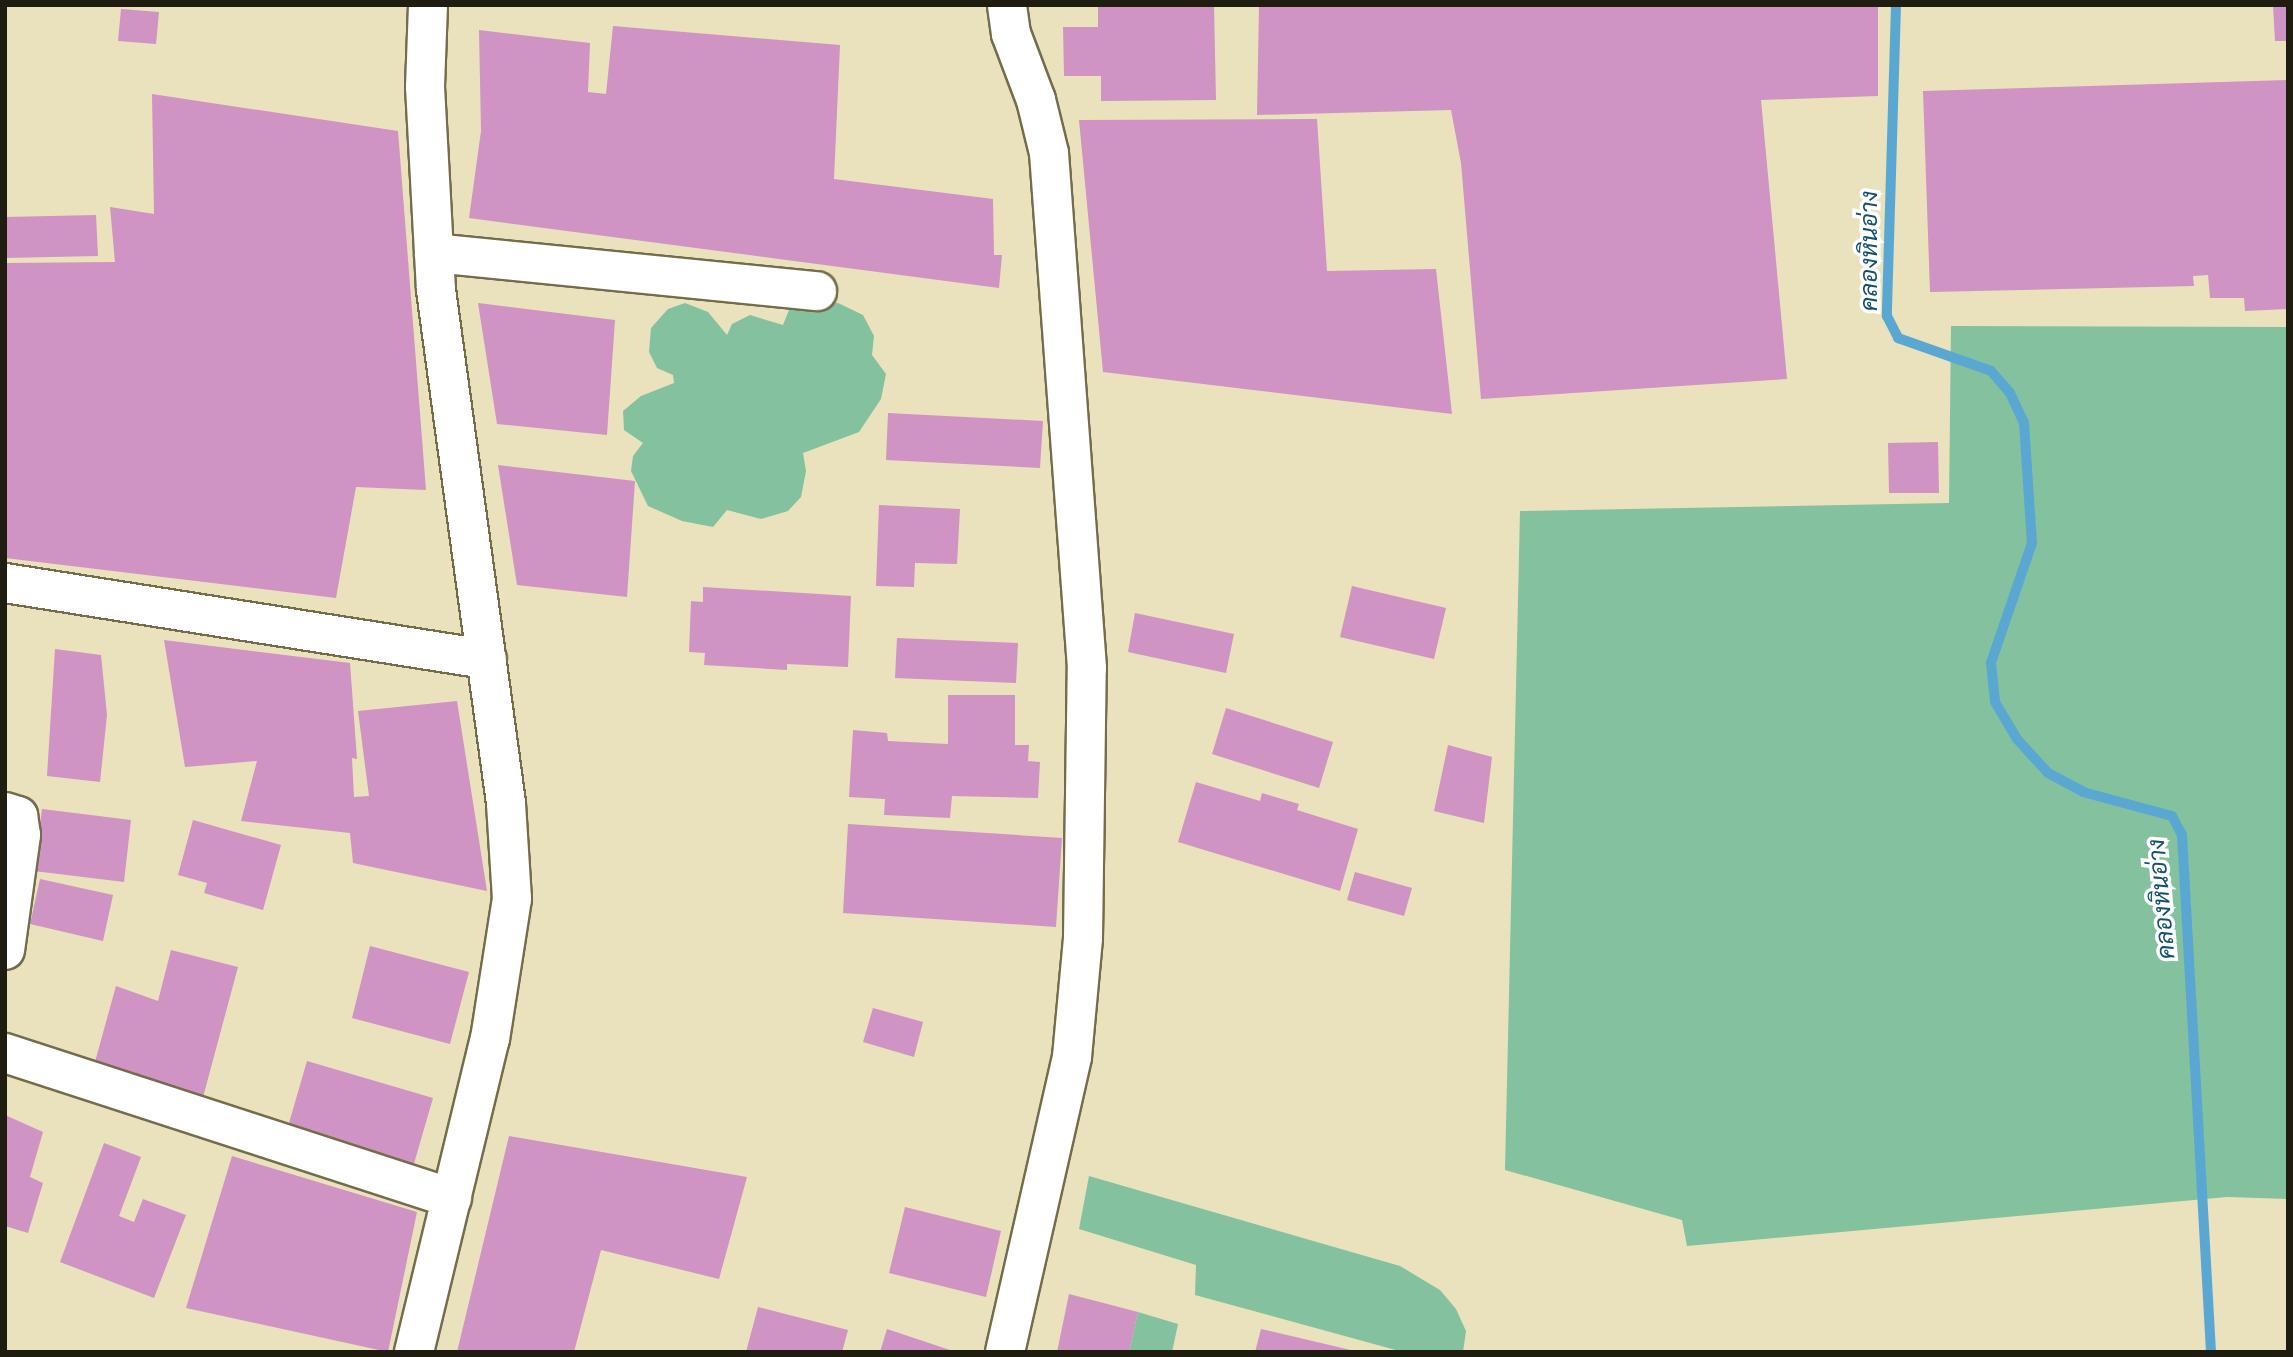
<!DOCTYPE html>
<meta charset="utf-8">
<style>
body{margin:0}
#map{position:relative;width:2293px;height:1357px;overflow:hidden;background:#e9e2bd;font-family:"Roboto Serif",Sarabun,serif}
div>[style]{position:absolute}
.green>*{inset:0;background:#83c19f}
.stream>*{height:10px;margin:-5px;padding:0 5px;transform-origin:5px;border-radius:5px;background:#5aa8d1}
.building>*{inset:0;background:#cf93c4}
.roads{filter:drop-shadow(2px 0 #736d4b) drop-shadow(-2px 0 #736d4b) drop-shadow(0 2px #736d4b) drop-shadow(0 -2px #736d4b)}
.minor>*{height:38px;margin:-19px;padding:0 19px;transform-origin:19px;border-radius:19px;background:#fff}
span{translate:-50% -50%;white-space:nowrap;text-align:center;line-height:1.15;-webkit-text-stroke:7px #fff;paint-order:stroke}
.water-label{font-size:24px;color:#12506d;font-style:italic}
.frame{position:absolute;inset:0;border:7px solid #1f1d0f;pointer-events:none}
</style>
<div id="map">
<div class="green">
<i style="clip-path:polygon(813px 299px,838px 303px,863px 315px,874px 336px,872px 355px,886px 374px,881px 399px,859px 432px,803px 453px,806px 471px,801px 497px,788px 511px,761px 519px,727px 510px,713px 527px,682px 521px,648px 506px,631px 471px,633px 456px,643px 443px,624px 430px,623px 411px,641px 396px,674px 383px,673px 375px,657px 368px,649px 352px,651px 328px,668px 309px,685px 303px,708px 312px,727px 335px,732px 324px,750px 315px,783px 325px,791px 305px)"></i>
<i style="clip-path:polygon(1951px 326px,2288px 327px,2288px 1199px,2227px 1197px,1687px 1246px,1682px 1220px,1505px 1170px,1520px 511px,1949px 503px)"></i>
<i style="clip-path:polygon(1089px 1176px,1400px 1266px,1440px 1290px,1456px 1309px,1466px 1331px,1463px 1352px,1403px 1352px,1195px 1295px,1196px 1265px,1079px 1229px)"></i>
<i style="clip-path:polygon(1138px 1312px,1178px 1324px,1172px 1352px,1129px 1352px)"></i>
</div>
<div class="stream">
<i style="left:1896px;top:5px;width:311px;rotate:91.7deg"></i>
<i style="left:1887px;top:316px;width:25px;rotate:63deg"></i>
<i style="left:1898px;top:338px;width:99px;rotate:19.5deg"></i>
<i style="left:1991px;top:371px;width:29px;rotate:49deg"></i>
<i style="left:2010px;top:393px;width:33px;rotate:65deg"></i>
<i style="left:2024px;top:423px;width:120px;rotate:86.2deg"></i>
<i style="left:2032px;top:543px;width:127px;rotate:108.9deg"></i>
<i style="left:1991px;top:663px;width:39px;rotate:84deg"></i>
<i style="left:1995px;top:702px;width:43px;rotate:59.3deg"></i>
<i style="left:2017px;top:739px;width:46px;rotate:47.6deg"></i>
<i style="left:2048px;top:773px;width:40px;rotate:28deg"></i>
<i style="left:2083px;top:792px;width:92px;rotate:15.1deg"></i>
<i style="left:2172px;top:816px;width:21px;rotate:62deg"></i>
<i style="left:2182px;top:835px;width:518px;rotate:86.79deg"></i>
</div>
<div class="building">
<i style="clip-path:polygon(1098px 5px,1214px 5px,1216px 100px,1101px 101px,1101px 76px,1064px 76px,1063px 27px,1098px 27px)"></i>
<i style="clip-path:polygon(1259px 5px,1878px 5px,1878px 96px,1761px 100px,1787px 379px,1481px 399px,1461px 163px,1451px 110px,1257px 115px)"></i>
<i style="clip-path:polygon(2273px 5px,2288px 5px,2288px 41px,2275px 41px)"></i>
<i style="clip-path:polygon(121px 9px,159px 12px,156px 44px,118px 41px)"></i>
<i style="clip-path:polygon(613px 26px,840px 45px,834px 179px,993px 199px,994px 255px,1002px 255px,999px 288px,469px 218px,481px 131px,479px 30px,590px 43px,588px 92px,606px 94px)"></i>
<i style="clip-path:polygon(2288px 80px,2288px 309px,2245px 311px,2244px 298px,2210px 298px,2208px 275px,2193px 276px,2194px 286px,1930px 292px,1923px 91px)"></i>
<i style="clip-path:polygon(152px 94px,398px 131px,426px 490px,356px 487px,336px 598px,5px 558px,5px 263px,115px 262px,110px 207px,154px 214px)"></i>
<i style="clip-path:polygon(1317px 119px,1327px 271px,1436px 269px,1452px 414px,1103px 372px,1079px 120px)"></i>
<i style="clip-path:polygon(96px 215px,98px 256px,5px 258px,5px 217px)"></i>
<i style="clip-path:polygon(478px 303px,615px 320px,607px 435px,497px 424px)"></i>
<i style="clip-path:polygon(888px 413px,1043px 421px,1040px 468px,886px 460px)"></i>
<i style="clip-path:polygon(1938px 442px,1939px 493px,1889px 493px,1888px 443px)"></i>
<i style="clip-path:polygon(498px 465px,635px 481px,627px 597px,517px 585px)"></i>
<i style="clip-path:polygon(879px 505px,960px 509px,957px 564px,915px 563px,914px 587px,876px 586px)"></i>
<i style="clip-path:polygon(1352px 586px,1446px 608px,1434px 659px,1340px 637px)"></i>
<i style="clip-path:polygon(703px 587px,851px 596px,848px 667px,787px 664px,787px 670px,704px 665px,705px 653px,689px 652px,691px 601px,703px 602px)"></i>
<i style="clip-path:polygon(1135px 613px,1234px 634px,1226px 673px,1128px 652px)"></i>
<i style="clip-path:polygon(897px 638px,1018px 643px,1016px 683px,895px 678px)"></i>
<i style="clip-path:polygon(164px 640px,350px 663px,357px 759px,352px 758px,354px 797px,369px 796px,358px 711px,457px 701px,487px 891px,353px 863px,350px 833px,241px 821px,257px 761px,185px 767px)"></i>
<i style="clip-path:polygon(55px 649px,101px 655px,107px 715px,100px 782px,47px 776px)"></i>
<i style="clip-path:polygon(948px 695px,1015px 695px,1015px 745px,1029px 745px,1028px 761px,1040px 762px,1038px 798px,952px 796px,950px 818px,884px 815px,885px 799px,849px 797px,853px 730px,887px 733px,888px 741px,948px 744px)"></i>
<i style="clip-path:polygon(1226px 708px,1333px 742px,1319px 788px,1212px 754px)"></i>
<i style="clip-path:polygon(1448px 745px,1492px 757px,1484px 823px,1434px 811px)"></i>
<i style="clip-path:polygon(1196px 782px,1260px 801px,1262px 793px,1299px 804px,1297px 810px,1358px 829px,1340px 891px,1178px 842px)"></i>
<i style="clip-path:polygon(42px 809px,131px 820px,124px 882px,34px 871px)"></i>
<i style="clip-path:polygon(193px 820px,281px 845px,263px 910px,204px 893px,207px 883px,178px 875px)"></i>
<i style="clip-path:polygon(848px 824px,1062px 838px,1056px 927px,843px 913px)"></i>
<i style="clip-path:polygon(1355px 872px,1412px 888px,1404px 916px,1347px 900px)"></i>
<i style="clip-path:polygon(40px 879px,113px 895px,103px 941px,30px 924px)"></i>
<i style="clip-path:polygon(370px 946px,469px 972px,450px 1044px,352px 1018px)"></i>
<i style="clip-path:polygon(171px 950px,238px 967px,202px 1101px,93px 1069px,116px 986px,158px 1001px)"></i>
<i style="clip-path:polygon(873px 1008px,923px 1022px,914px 1057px,863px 1042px)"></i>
<i style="clip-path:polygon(307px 1061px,433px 1098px,413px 1167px,287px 1130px)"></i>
<i style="clip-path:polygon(5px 1115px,43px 1132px,30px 1177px,43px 1183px,28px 1233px,5px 1226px)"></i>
<i style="clip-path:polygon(509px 1136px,747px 1177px,719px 1279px,601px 1250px,574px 1352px,457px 1352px)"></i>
<i style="clip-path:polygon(104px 1143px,141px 1157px,119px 1216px,134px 1222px,143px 1199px,186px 1215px,154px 1298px,60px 1262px)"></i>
<i style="clip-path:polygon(232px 1156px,417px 1212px,388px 1352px,186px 1308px)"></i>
<i style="clip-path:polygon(905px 1207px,1001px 1231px,986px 1297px,889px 1273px)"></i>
<i style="clip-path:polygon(1069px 1294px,1138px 1312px,1129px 1352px,1057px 1352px)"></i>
<i style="clip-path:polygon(758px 1307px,848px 1330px,842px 1352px,746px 1352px)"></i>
<i style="clip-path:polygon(887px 1329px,953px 1351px,953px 1352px,880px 1352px)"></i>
<i style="clip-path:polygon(1261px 1329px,1355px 1351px,1355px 1352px,1255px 1352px)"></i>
</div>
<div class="roads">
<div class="minor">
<i style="left:434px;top:253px;width:385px;rotate:5.7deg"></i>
<i style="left:5px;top:583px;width:488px;rotate:9deg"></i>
<i style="left:5px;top:812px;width:14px;rotate:17deg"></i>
<i style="left:18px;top:816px;width:19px;rotate:81deg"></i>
<i style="left:21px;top:835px;width:116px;rotate:97.9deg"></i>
<i style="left:5px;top:1053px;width:470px;rotate:18deg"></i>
<i style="left:414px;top:1352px;width:322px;rotate:-76.4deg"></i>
<i style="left:490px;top:1039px;width:142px;rotate:-81.1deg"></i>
<i style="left:512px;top:899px;width:96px;rotate:-93.6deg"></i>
<i style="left:506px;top:803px;width:518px;rotate:-97.77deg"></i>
<i style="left:436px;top:290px;width:203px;rotate:-93.1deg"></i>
<i style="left:425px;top:87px;width:82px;rotate:-87.9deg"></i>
<i style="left:1005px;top:1352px;width:303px;rotate:-77.2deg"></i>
<i style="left:1072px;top:1057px;width:120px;rotate:-84.7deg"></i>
<i style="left:1083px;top:938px;width:270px;rotate:-89.2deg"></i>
<i style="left:1087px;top:668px;width:516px;rotate:-94.22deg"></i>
<i style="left:1049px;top:153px;width:55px;rotate:-103.8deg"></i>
<i style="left:1036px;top:100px;width:71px;rotate:-110.7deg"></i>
<i style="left:1011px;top:34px;width:29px;rotate:-98deg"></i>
</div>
</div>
<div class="water-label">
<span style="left:1870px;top:251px;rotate:-90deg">คลองหินอ่าง</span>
<span style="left:2162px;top:899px;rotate:-95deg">คลองหินอ่าง</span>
</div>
<div class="frame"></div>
</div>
